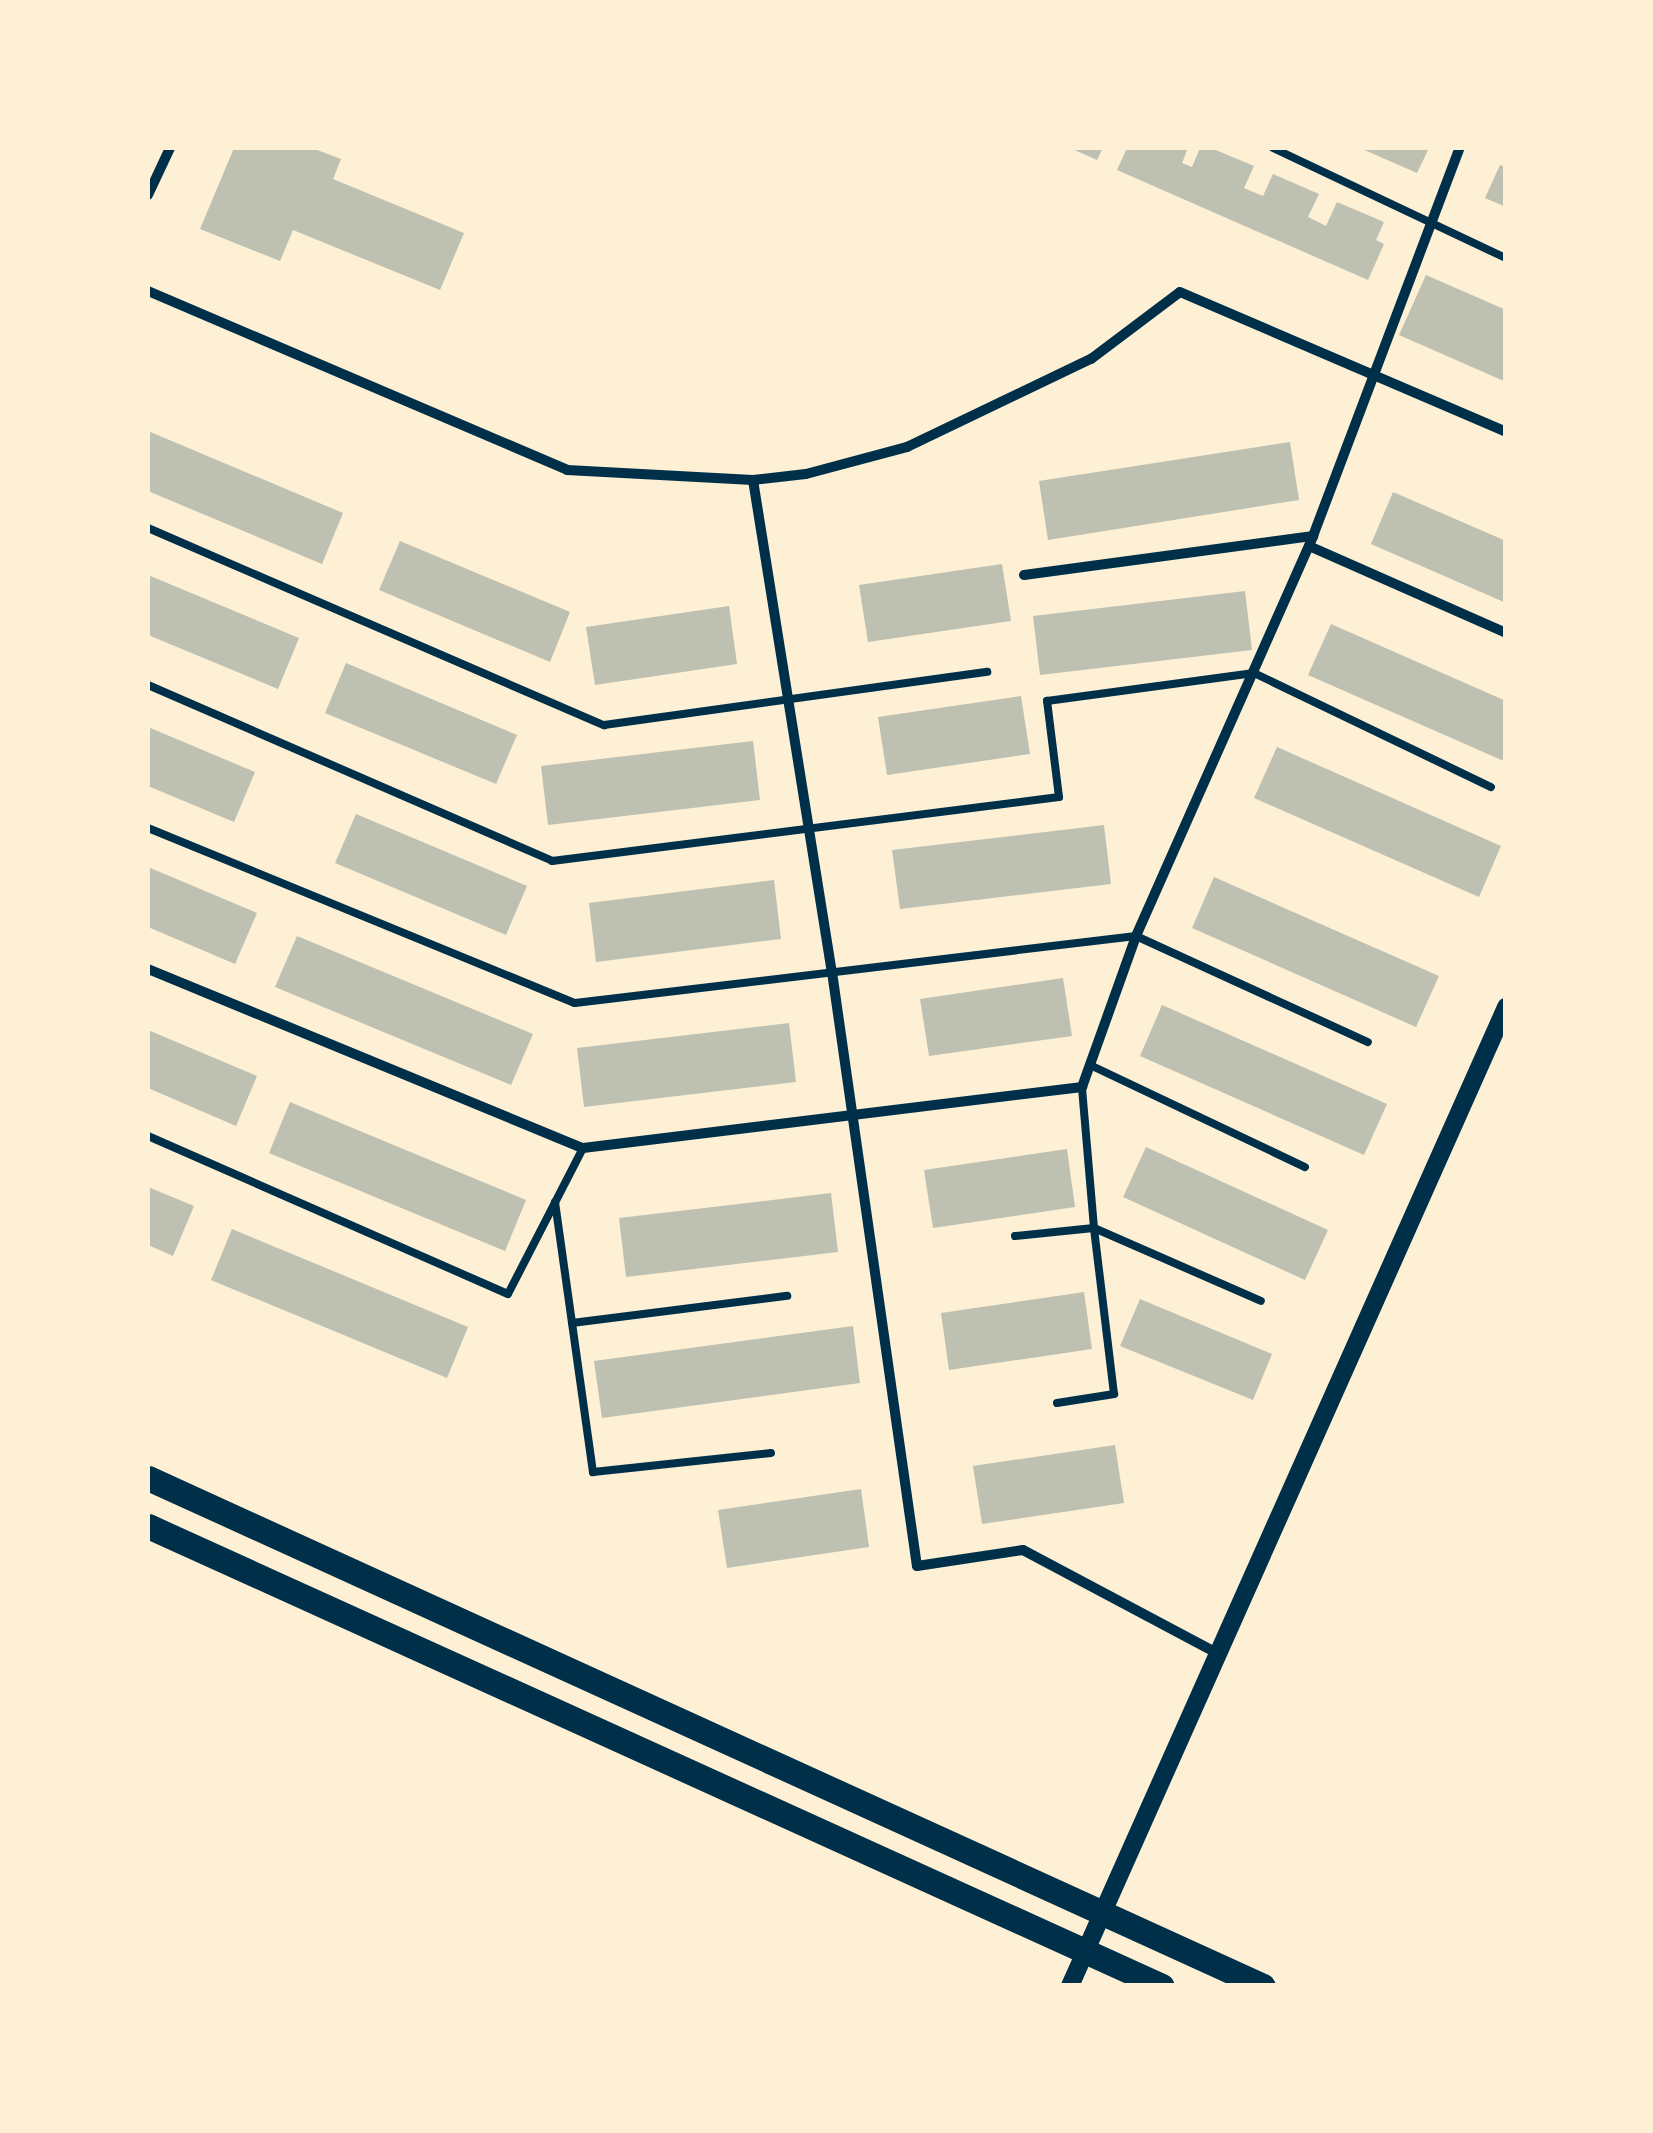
<!DOCTYPE html>
<style>
body{margin:0}
#map{position:relative;width:1653px;height:2133px;overflow:hidden;background:#fdf0d5;font-family:"Work Sans",sans-serif}
div>[style]{position:absolute}
.building>*{inset:0;background:#bec0b2}
.service>*{height:8px;margin:-4px;padding:0 4px;transform-origin:4px;border-radius:4px;background:#003049}
.minor>*{height:10px;margin:-5px;padding:0 5px;transform-origin:5px;border-radius:5px;background:#003049}
.tertiary>*{height:18px;margin:-9px;padding:0 9px;transform-origin:9px;border-radius:9px;background:#003049}
.primary>*{height:25px;margin:-12.5px;padding:0 12.5px;transform-origin:12.5px;border-radius:12.5px;background:#003049}
span{translate:-50% -50%;white-space:nowrap;text-align:center;line-height:1.15;-webkit-text-stroke:9px #fdf0d5;paint-order:stroke}
.frame{position:absolute;inset:0;border:150px solid #fdf0d5;pointer-events:none}
</style>
<div id="map">
<div class="building">
<i style="clip-path:polygon(234px 148px,312px 148px,341px 159px,333px 179px,464px 233px,440px 290px,293px 230px,280px 261px,200px 229px)"></i>
<i style="clip-path:polygon(1070px 148px,1103px 148px,1097px 160px)"></i>
<i style="clip-path:polygon(1127px 148px,1188px 148px,1182px 163px,1192px 167px,1200px 148px,1211px 148px,1254px 166px,1244px 188px,1263px 196px,1273px 174px,1319px 194px,1308px 217px,1326px 226px,1337px 202px,1384px 222px,1376px 240px,1384px 244px,1368px 280px,1117px 170px)"></i>
<i style="clip-path:polygon(1360px 148px,1429px 148px,1417px 173px)"></i>
<i style="clip-path:polygon(1500px 165px,1506px 167px,1506px 207px,1485px 198px)"></i>
<i style="clip-path:polygon(1426px 275px,1506px 310px,1506px 382px,1399px 335px)"></i>
<i style="clip-path:polygon(148px 431px,343px 513px,322px 564px,148px 491px)"></i>
<i style="clip-path:polygon(1290px 442px,1299px 500px,1048px 540px,1039px 481px)"></i>
<i style="clip-path:polygon(1393px 492px,1506px 541px,1506px 603px,1371px 544px)"></i>
<i style="clip-path:polygon(400px 541px,570px 612px,550px 662px,379px 590px)"></i>
<i style="clip-path:polygon(1002px 564px,1011px 621px,868px 642px,859px 585px)"></i>
<i style="clip-path:polygon(148px 575px,299px 638px,278px 689px,148px 635px)"></i>
<i style="clip-path:polygon(1245px 591px,1252px 650px,1040px 675px,1033px 616px)"></i>
<i style="clip-path:polygon(729px 606px,737px 664px,595px 685px,586px 627px)"></i>
<i style="clip-path:polygon(1331px 624px,1506px 701px,1506px 762px,1308px 675px)"></i>
<i style="clip-path:polygon(346px 663px,517px 735px,496px 784px,325px 713px)"></i>
<i style="clip-path:polygon(1021px 696px,1030px 754px,887px 775px,878px 717px)"></i>
<i style="clip-path:polygon(148px 727px,255px 772px,234px 822px,148px 786px)"></i>
<i style="clip-path:polygon(753px 741px,760px 800px,548px 825px,541px 766px)"></i>
<i style="clip-path:polygon(1277px 747px,1501px 846px,1479px 897px,1254px 798px)"></i>
<i style="clip-path:polygon(356px 814px,527px 886px,506px 935px,335px 863px)"></i>
<i style="clip-path:polygon(1104px 825px,1111px 884px,900px 909px,892px 850px)"></i>
<i style="clip-path:polygon(148px 867px,257px 913px,235px 964px,148px 927px)"></i>
<i style="clip-path:polygon(1214px 877px,1439px 976px,1416px 1027px,1192px 928px)"></i>
<i style="clip-path:polygon(774px 880px,781px 939px,596px 962px,589px 903px)"></i>
<i style="clip-path:polygon(297px 936px,533px 1034px,511px 1085px,275px 987px)"></i>
<i style="clip-path:polygon(1063px 978px,1072px 1036px,929px 1056px,920px 999px)"></i>
<i style="clip-path:polygon(1162px 1005px,1387px 1104px,1364px 1155px,1140px 1056px)"></i>
<i style="clip-path:polygon(789px 1023px,796px 1082px,584px 1107px,577px 1048px)"></i>
<i style="clip-path:polygon(148px 1030px,257px 1076px,236px 1126px,148px 1088px)"></i>
<i style="clip-path:polygon(290px 1102px,526px 1200px,505px 1251px,269px 1153px)"></i>
<i style="clip-path:polygon(1146px 1147px,1328px 1230px,1305px 1280px,1123px 1197px)"></i>
<i style="clip-path:polygon(1067px 1149px,1075px 1207px,933px 1228px,924px 1170px)"></i>
<i style="clip-path:polygon(148px 1187px,194px 1206px,173px 1256px,148px 1245px)"></i>
<i style="clip-path:polygon(831px 1193px,838px 1252px,626px 1277px,619px 1218px)"></i>
<i style="clip-path:polygon(232px 1229px,468px 1327px,447px 1378px,211px 1280px)"></i>
<i style="clip-path:polygon(1084px 1292px,1092px 1349px,949px 1370px,941px 1313px)"></i>
<i style="clip-path:polygon(1140px 1299px,1272px 1354px,1253px 1400px,1120px 1346px)"></i>
<i style="clip-path:polygon(853px 1326px,860px 1383px,602px 1418px,594px 1361px)"></i>
<i style="clip-path:polygon(1115px 1445px,1124px 1503px,982px 1524px,973px 1466px)"></i>
<i style="clip-path:polygon(861px 1489px,869px 1547px,727px 1568px,718px 1510px)"></i>
</div>
<div class="service">
<i style="left:1273px;top:148px;width:258px;rotate:25.3deg"></i>
<i style="left:148px;top:528px;width:497px;rotate:23.4deg"></i>
<i style="left:604px;top:725px;width:387px;rotate:-7.9deg"></i>
<i style="left:148px;top:685px;width:441px;rotate:23.5deg"></i>
<i style="left:552px;top:861px;width:511px;rotate:-7.19deg"></i>
<i style="left:1059px;top:797px;width:97px;rotate:-97.1deg"></i>
<i style="left:1047px;top:701px;width:209px;rotate:-7.7deg"></i>
<i style="left:1254px;top:673px;width:263px;rotate:25.7deg"></i>
<i style="left:148px;top:828px;width:461px;rotate:22.3deg"></i>
<i style="left:575px;top:1003px;width:565px;rotate:-6.81deg"></i>
<i style="left:1136px;top:936px;width:255px;rotate:24.6deg"></i>
<i style="left:1090px;top:1065px;width:238px;rotate:25.4deg"></i>
<i style="left:148px;top:1136px;width:393px;rotate:23.7deg"></i>
<i style="left:508px;top:1294px;width:164px;rotate:-62.8deg"></i>
<i style="left:555px;top:1202px;width:273px;rotate:82deg"></i>
<i style="left:593px;top:1472px;width:179px;rotate:-6.1deg"></i>
<i style="left:1015px;top:1236px;width:79px;rotate:-5.8deg"></i>
<i style="left:1094px;top:1228px;width:142px;rotate:-94.9deg"></i>
<i style="left:572px;top:1323px;width:217px;rotate:-7.2deg"></i>
<i style="left:1057px;top:1403px;width:58px;rotate:-9deg"></i>
<i style="left:1114px;top:1394px;width:167px;rotate:-96.9deg"></i>
<i style="left:1094px;top:1228px;width:182px;rotate:23.6deg"></i>
</div>
<div class="minor">
<i style="left:148px;top:195px;width:52px;rotate:-64.9deg"></i>
<i style="left:148px;top:291px;width:456px;rotate:23.1deg"></i>
<i style="left:567px;top:470px;width:186px;rotate:3.1deg"></i>
<i style="left:753px;top:480px;width:53px;rotate:-6.5deg"></i>
<i style="left:806px;top:474px;width:105px;rotate:-15deg"></i>
<i style="left:907px;top:447px;width:204px;rotate:-25.6deg"></i>
<i style="left:1091px;top:359px;width:111px;rotate:-37deg"></i>
<i style="left:1180px;top:292px;width:355px;rotate:23.2deg"></i>
<i style="left:753px;top:480px;width:498px;rotate:80.9deg"></i>
<i style="left:832px;top:972px;width:600px;rotate:81.86deg"></i>
<i style="left:917px;top:1566px;width:107px;rotate:-8.6deg"></i>
<i style="left:1023px;top:1550px;width:220px;rotate:28deg"></i>
<i style="left:1309px;top:546px;width:215px;rotate:23.8deg"></i>
<i style="left:1024px;top:575px;width:292px;rotate:-7.7deg"></i>
<i style="left:148px;top:969px;width:470px;rotate:22.4deg"></i>
<i style="left:583px;top:1148px;width:503px;rotate:-6.97deg"></i>
<i style="left:1082px;top:1087px;width:160px;rotate:-70.3deg"></i>
<i style="left:1136px;top:936px;width:437px;rotate:-66.1deg"></i>
<i style="left:1313px;top:536px;width:415px;rotate:-69.3deg"></i>
</div>
<div class="tertiary">
<i style="left:1070px;top:1986px;width:1072px;rotate:-65.99deg"></i>
</div>
<div class="primary">
<i style="left:148px;top:1478px;width:1225px;rotate:24.49deg"></i>
<i style="left:148px;top:1526px;width:1113px;rotate:24.4deg"></i>
</div>
<div class="frame"></div>
</div>
